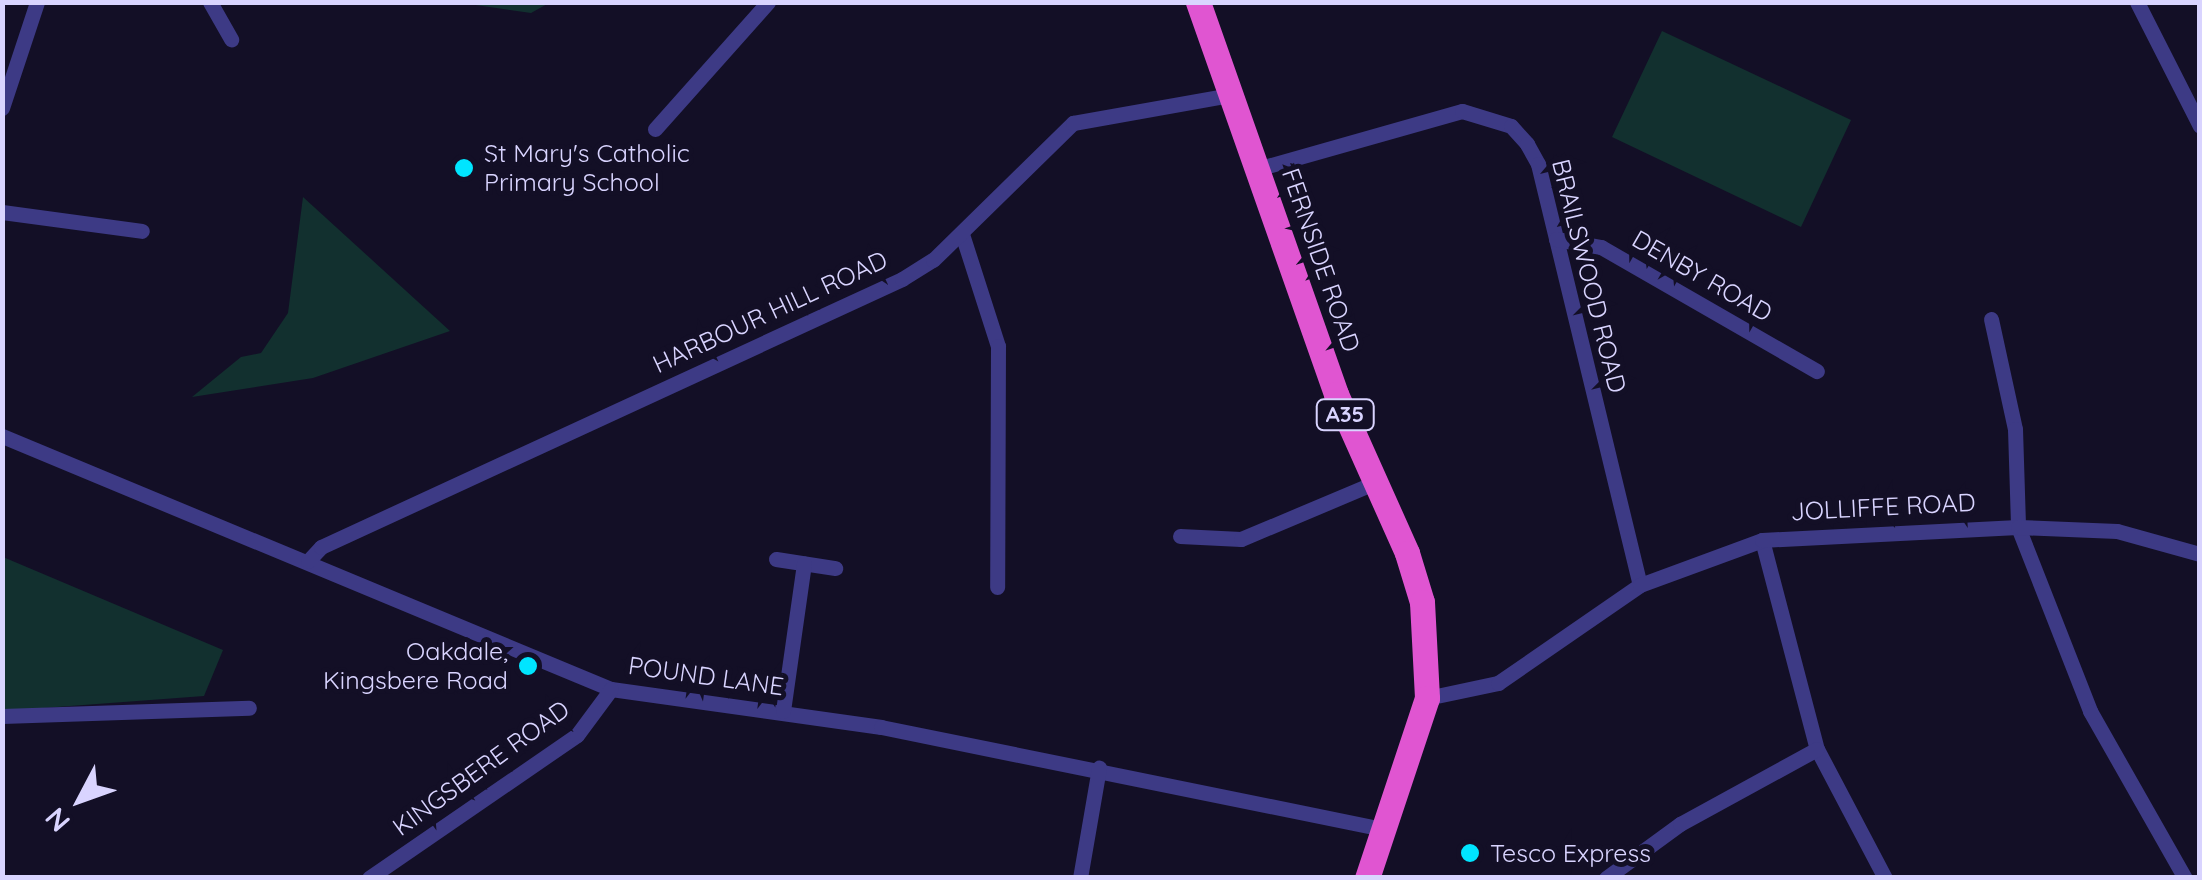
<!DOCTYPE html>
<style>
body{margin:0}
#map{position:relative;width:2202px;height:880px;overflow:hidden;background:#130f26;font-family:Quicksand,sans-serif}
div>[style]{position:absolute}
.green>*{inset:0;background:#12302f}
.minor>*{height:15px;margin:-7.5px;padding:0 7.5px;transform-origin:7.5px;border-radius:7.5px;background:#3d3a85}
.trunk>*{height:25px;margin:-12.5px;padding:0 12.5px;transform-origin:12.5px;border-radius:12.5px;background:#e055d1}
.dots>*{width:28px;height:28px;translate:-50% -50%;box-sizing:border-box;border:5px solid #130f26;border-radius:50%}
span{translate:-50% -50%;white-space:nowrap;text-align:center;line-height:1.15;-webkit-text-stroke:10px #130f26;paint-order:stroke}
.shield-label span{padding:2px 8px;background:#130f26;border:2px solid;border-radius:8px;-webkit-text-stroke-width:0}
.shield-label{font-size:22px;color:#d9d4ff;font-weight:700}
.poi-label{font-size:25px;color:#d9d4ff}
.left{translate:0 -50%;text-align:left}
.right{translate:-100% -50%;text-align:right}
.street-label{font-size:25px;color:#d9d4ff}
.frame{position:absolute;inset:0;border:5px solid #d9d4ff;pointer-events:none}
.north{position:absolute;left:30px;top:750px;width:100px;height:100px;-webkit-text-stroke:8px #130f26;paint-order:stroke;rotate:229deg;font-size:28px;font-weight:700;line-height:40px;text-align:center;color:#d9d4ff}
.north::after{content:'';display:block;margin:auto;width:35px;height:45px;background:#d9d4ff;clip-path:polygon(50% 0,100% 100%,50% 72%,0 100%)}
</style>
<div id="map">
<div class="green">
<i style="clip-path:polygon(462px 3px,549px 3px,531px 13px)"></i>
<i style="clip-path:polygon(1662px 31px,1851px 120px,1801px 227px,1612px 137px)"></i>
<i style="clip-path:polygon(303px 197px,450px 331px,313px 378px,192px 397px,241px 357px,261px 353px,288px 313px)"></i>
<i style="clip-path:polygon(3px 557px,223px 650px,204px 696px,3px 711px)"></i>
</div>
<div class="minor">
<i style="left:210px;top:2px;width:43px;rotate:60.4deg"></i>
<i style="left:2137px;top:2px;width:139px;rotate:63.1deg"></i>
<i style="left:2px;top:108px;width:112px;rotate:-71.7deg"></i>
<i style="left:655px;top:129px;width:170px;rotate:-48.3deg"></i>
<i style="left:1257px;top:169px;width:213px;rotate:-15.8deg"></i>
<i style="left:1462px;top:111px;width:51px;rotate:17deg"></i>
<i style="left:1511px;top:126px;width:24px;rotate:48deg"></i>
<i style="left:1527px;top:144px;width:23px;rotate:61deg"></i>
<i style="left:1538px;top:164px;width:433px;rotate:76.4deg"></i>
<i style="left:2px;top:212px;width:141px;rotate:7.7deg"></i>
<i style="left:962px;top:234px;width:118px;rotate:72.2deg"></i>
<i style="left:998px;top:346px;width:241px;rotate:90.2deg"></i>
<i style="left:1556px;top:239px;width:46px;rotate:10.1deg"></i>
<i style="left:1601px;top:247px;width:249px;rotate:29.9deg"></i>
<i style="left:1991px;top:319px;width:113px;rotate:77.7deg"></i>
<i style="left:2015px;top:429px;width:98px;rotate:88.2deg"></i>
<i style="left:2018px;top:527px;width:198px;rotate:68.6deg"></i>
<i style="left:2090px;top:711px;width:192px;rotate:60.4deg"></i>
<i style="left:2px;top:436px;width:659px;rotate:22.56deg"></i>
<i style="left:611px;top:689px;width:273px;rotate:8deg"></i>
<i style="left:881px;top:727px;width:512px;rotate:11.49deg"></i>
<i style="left:1180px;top:536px;width:61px;rotate:2.8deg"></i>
<i style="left:1241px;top:539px;width:144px;rotate:-22.8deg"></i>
<i style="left:1762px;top:540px;width:216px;rotate:75.3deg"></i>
<i style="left:1817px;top:749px;width:146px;rotate:62.2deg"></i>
<i style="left:776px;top:559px;width:60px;rotate:8.7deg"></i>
<i style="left:308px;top:561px;width:19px;rotate:-47deg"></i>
<i style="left:321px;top:547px;width:640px;rotate:-24.76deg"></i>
<i style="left:902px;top:279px;width:36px;rotate:-32deg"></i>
<i style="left:933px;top:260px;width:196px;rotate:-44.4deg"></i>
<i style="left:1073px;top:123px;width:159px;rotate:-10.1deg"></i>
<i style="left:1427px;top:698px;width:73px;rotate:-11.9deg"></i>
<i style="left:1498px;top:683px;width:173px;rotate:-34.6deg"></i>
<i style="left:1640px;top:585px;width:130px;rotate:-20.2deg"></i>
<i style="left:1762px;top:540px;width:256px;rotate:-2.9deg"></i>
<i style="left:2018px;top:527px;width:99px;rotate:2.3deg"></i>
<i style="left:2117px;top:531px;width:86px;rotate:15.5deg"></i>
<i style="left:783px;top:711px;width:149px;rotate:-81.9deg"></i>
<i style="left:2px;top:716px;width:247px;rotate:-1.9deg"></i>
<i style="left:369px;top:878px;width:252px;rotate:-34.5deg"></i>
<i style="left:577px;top:735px;width:57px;rotate:-53.5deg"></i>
<i style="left:1080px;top:878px;width:112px;rotate:-80.2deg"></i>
<i style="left:1606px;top:878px;width:92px;rotate:-36.1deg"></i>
<i style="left:1680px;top:824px;width:156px;rotate:-28.7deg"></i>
</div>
<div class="trunk">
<i style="left:1198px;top:2px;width:416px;rotate:70.6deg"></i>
<i style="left:1336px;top:394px;width:174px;rotate:65.9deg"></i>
<i style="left:1407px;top:553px;width:51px;rotate:73deg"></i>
<i style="left:1422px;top:602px;width:96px;rotate:87deg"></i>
<i style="left:1427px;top:698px;width:190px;rotate:108.4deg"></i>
</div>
<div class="dots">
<i style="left:464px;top:168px;background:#00e5ff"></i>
<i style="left:528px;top:666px;background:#00e5ff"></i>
<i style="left:1470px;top:853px;background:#00e5ff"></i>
</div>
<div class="shield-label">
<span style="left:1345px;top:415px">A35</span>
</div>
<div class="poi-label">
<span class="left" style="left:484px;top:168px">St Mary's Catholic<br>Primary School</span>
<span class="right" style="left:508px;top:666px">Oakdale,<br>Kingsbere Road</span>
<span class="left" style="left:1490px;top:853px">Tesco Express</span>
</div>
<div class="street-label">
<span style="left:1321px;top:260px;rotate:71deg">FERNSIDE ROAD</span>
<span style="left:1589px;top:276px;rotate:76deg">BRAILSWOOD ROAD</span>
<span style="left:1702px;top:276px;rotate:30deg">DENBY ROAD</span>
<span style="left:770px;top:312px;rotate:-25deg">HARBOUR HILL ROAD</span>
<span style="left:1883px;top:507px;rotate:-3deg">JOLLIFFE ROAD</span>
<span style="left:706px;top:676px;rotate:8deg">POUND LANE</span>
<span style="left:481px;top:768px;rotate:-36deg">KINGSBERE ROAD</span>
</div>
<div class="frame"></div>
<div class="north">N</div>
</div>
